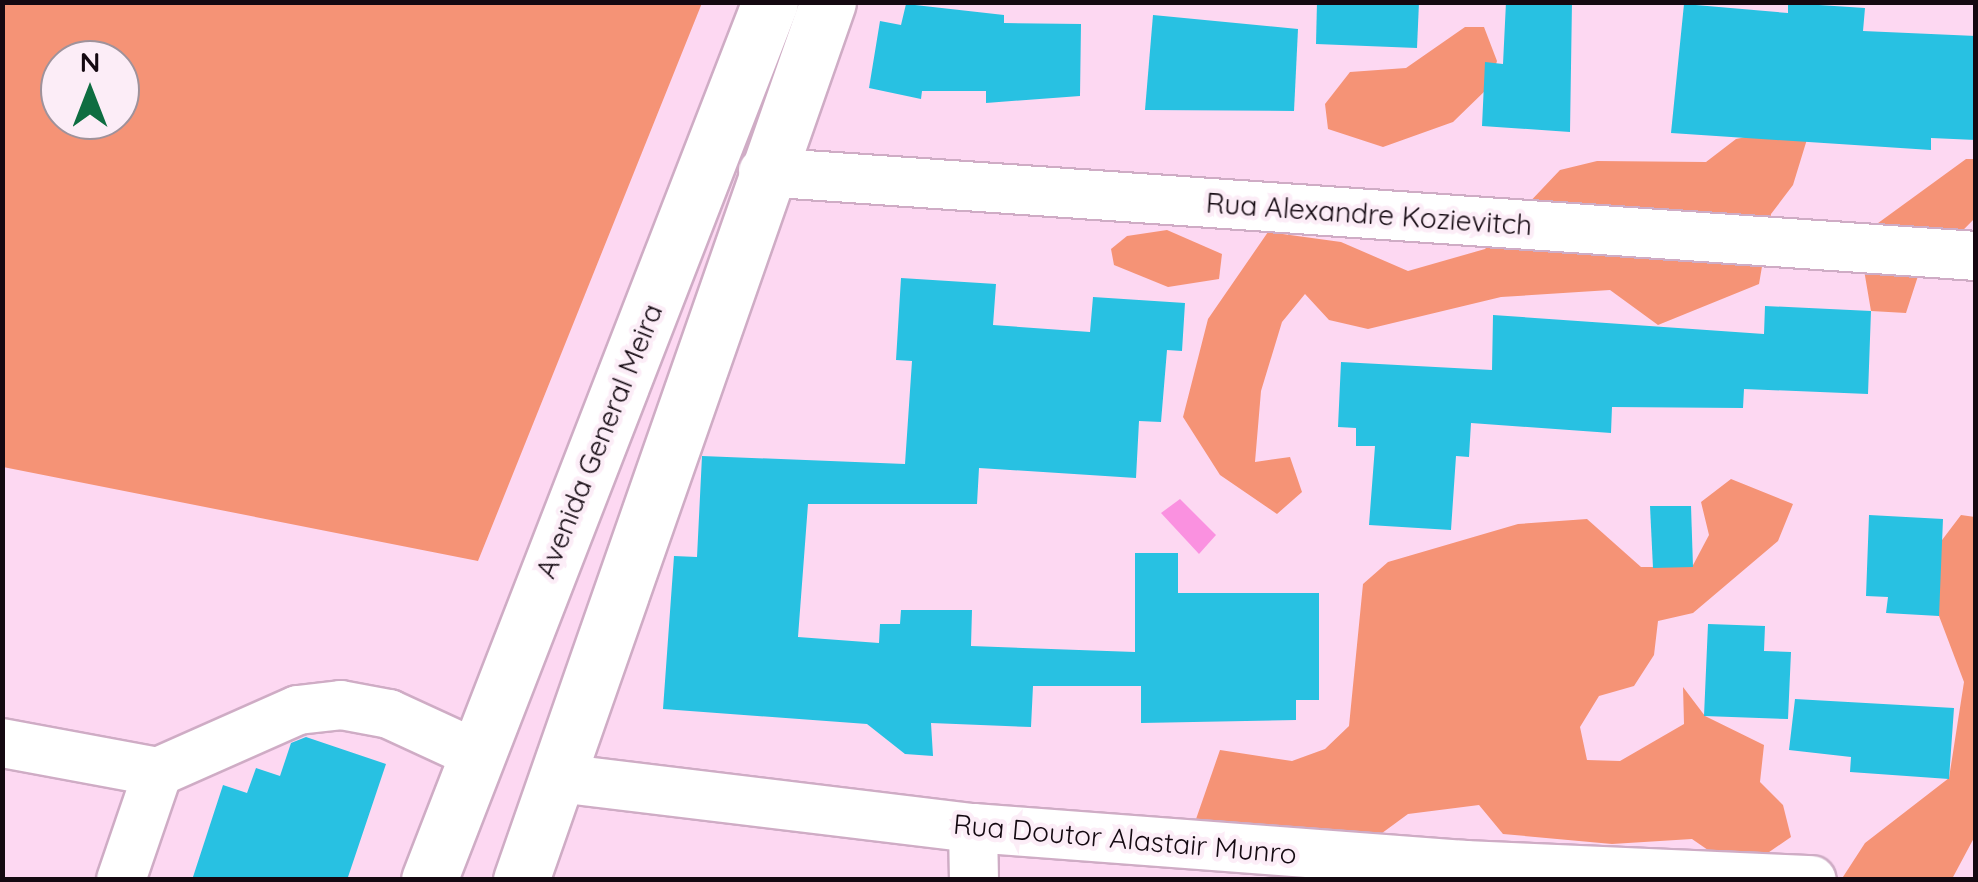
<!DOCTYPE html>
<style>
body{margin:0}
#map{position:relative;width:1978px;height:882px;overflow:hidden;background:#fdd8f2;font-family:Quicksand,sans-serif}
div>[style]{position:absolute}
.forest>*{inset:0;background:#f59376}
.water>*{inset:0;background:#fa91e0}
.building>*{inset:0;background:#28c1e2}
.roads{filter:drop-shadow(2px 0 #cfacc5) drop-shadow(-2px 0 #cfacc5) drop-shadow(0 2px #cfacc5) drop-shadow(0 -2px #cfacc5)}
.street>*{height:48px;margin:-24px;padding:0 24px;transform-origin:24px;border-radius:24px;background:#fff}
.secondary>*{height:55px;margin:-27.5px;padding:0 27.5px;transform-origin:27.5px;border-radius:27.5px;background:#fff}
span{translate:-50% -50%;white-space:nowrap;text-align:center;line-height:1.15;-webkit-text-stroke:9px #fcedf7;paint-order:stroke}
.street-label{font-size:28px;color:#140911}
.frame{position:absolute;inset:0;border:5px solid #140911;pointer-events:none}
.north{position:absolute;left:40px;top:40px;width:100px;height:100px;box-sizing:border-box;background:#fcedf7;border:2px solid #9f929b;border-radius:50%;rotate:0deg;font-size:28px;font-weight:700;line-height:40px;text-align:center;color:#140911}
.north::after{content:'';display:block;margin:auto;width:35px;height:45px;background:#0e6d41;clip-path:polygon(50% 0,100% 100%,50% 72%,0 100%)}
</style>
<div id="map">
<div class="forest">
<i style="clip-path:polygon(evenodd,2px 3px,702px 3px,478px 561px,3px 467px,2px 3px,120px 60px,120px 120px,60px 120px,60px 60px,120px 60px)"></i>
<i style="clip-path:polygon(1465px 27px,1484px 27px,1497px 61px,1489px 87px,1453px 122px,1383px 147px,1328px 129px,1325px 104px,1350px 72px,1406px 68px)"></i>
<i style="clip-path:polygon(1771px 132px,1808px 136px,1793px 185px,1771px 214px,1759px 284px,1658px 325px,1610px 290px,1501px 297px,1368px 329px,1329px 320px,1305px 294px,1282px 322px,1261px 391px,1255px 462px,1290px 457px,1302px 492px,1277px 514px,1220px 475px,1183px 417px,1208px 319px,1268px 232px,1341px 242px,1408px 271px,1485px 249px,1560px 170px,1597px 161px,1706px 162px,1736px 139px)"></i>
<i style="clip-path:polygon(1966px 159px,1975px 159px,1975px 218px,1918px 276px,1906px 313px,1871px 311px,1863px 264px,1874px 226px)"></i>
<i style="clip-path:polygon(1167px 230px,1222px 254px,1219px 279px,1168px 287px,1114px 265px,1111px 249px,1127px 236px)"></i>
<i style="clip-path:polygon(1731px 479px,1793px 504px,1778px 541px,1693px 613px,1658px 621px,1654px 655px,1634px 686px,1599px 696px,1580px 727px,1587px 760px,1620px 761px,1684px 724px,1683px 687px,1705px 716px,1764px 745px,1760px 782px,1783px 805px,1791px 837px,1759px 859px,1721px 859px,1692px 839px,1612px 844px,1503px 834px,1479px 805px,1408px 814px,1378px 836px,1195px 822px,1220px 750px,1292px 761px,1325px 749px,1349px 726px,1363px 584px,1388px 562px,1518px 524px,1587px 519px,1641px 567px,1692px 567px,1709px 535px,1701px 502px)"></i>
<i style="clip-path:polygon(1961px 515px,1975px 517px,1975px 836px,1952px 879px,1841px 880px,1865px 843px,1949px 778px,1964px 682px,1939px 616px,1939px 544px)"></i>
</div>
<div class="water">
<i style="clip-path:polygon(1180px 499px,1216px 535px,1199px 554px,1161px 513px)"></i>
</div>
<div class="building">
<i style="clip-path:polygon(1317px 2px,1419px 2px,1417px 48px,1316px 44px)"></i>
<i style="clip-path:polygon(1506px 2px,1572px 2px,1570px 132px,1482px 126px,1485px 62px,1503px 64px)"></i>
<i style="clip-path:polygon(1788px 3px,1865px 8px,1863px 31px,1976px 36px,1976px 140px,1931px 138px,1931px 150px,1671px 133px,1684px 4px,1788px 13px)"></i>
<i style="clip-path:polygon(906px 4px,1004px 15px,1004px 23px,1081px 24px,1080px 96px,986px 103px,986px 91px,922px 91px,921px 99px,869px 88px,880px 21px,901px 25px)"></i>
<i style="clip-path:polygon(1153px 15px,1298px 29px,1294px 111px,1145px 110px)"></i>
<i style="clip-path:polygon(901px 278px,996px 284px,993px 325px,1090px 332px,1093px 297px,1185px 303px,1182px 351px,1167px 350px,1161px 422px,1139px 421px,1136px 478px,979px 468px,977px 504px,808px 504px,798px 637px,879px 643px,880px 624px,900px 624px,901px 610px,972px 610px,971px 646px,1135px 652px,1135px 553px,1178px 553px,1178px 593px,1319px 593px,1319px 700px,1296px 700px,1296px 720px,1141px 723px,1141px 686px,1033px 686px,1031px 727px,931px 723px,933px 756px,905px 754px,867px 724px,663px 709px,674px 556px,697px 557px,702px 456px,905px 464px,912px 361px,896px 360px)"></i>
<i style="clip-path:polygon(1765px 306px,1871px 311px,1868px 394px,1744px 389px,1743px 408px,1612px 407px,1611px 433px,1471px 423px,1469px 457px,1456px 456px,1451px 530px,1369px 525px,1375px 446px,1356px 446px,1356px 428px,1338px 427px,1341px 362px,1492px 370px,1493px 315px,1764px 334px)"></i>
<i style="clip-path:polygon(1650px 506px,1691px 506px,1693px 567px,1653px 568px)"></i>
<i style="clip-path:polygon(1869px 515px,1943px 519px,1939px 616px,1886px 613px,1888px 597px,1866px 596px)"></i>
<i style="clip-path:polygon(1708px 624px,1765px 626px,1764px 651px,1791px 652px,1788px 719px,1704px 716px)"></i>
<i style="clip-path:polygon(1795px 699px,1954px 708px,1949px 779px,1850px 772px,1851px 757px,1789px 750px)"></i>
<i style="clip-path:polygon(306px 737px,386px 764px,347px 880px,192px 880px,223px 785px,247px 793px,256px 768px,280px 776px,291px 743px)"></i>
</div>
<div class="roads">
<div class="street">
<i style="left:763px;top:172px;width:1216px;rotate:3.96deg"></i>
<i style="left:2px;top:743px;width:159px;rotate:10.5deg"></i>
<i style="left:158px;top:772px;width:153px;rotate:-23.9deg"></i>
<i style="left:298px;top:710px;width:43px;rotate:-6.6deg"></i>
<i style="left:341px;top:705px;width:49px;rotate:10.6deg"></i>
<i style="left:389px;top:714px;width:96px;rotate:24.7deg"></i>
<i style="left:559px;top:778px;width:417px;rotate:6.9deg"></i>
<i style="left:973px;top:828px;width:494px;rotate:4.3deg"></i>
<i style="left:1466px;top:865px;width:346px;rotate:2.5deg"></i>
<i style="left:973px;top:828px;width:52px;rotate:88.9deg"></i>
<i style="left:121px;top:880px;width:114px;rotate:-71.1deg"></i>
</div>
<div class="secondary">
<i style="left:429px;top:880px;width:942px;rotate:-68.77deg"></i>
<i style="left:521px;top:880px;width:930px;rotate:-70.73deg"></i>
</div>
</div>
<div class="street-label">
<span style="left:1369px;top:214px;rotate:4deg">Rua Alexandre Kozievitch</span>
<span style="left:599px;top:441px;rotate:-68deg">Avenida General Meira</span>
<span style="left:1125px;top:839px;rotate:5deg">Rua Doutor Alastair Munro</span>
</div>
<div class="frame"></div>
<div class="north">N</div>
</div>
